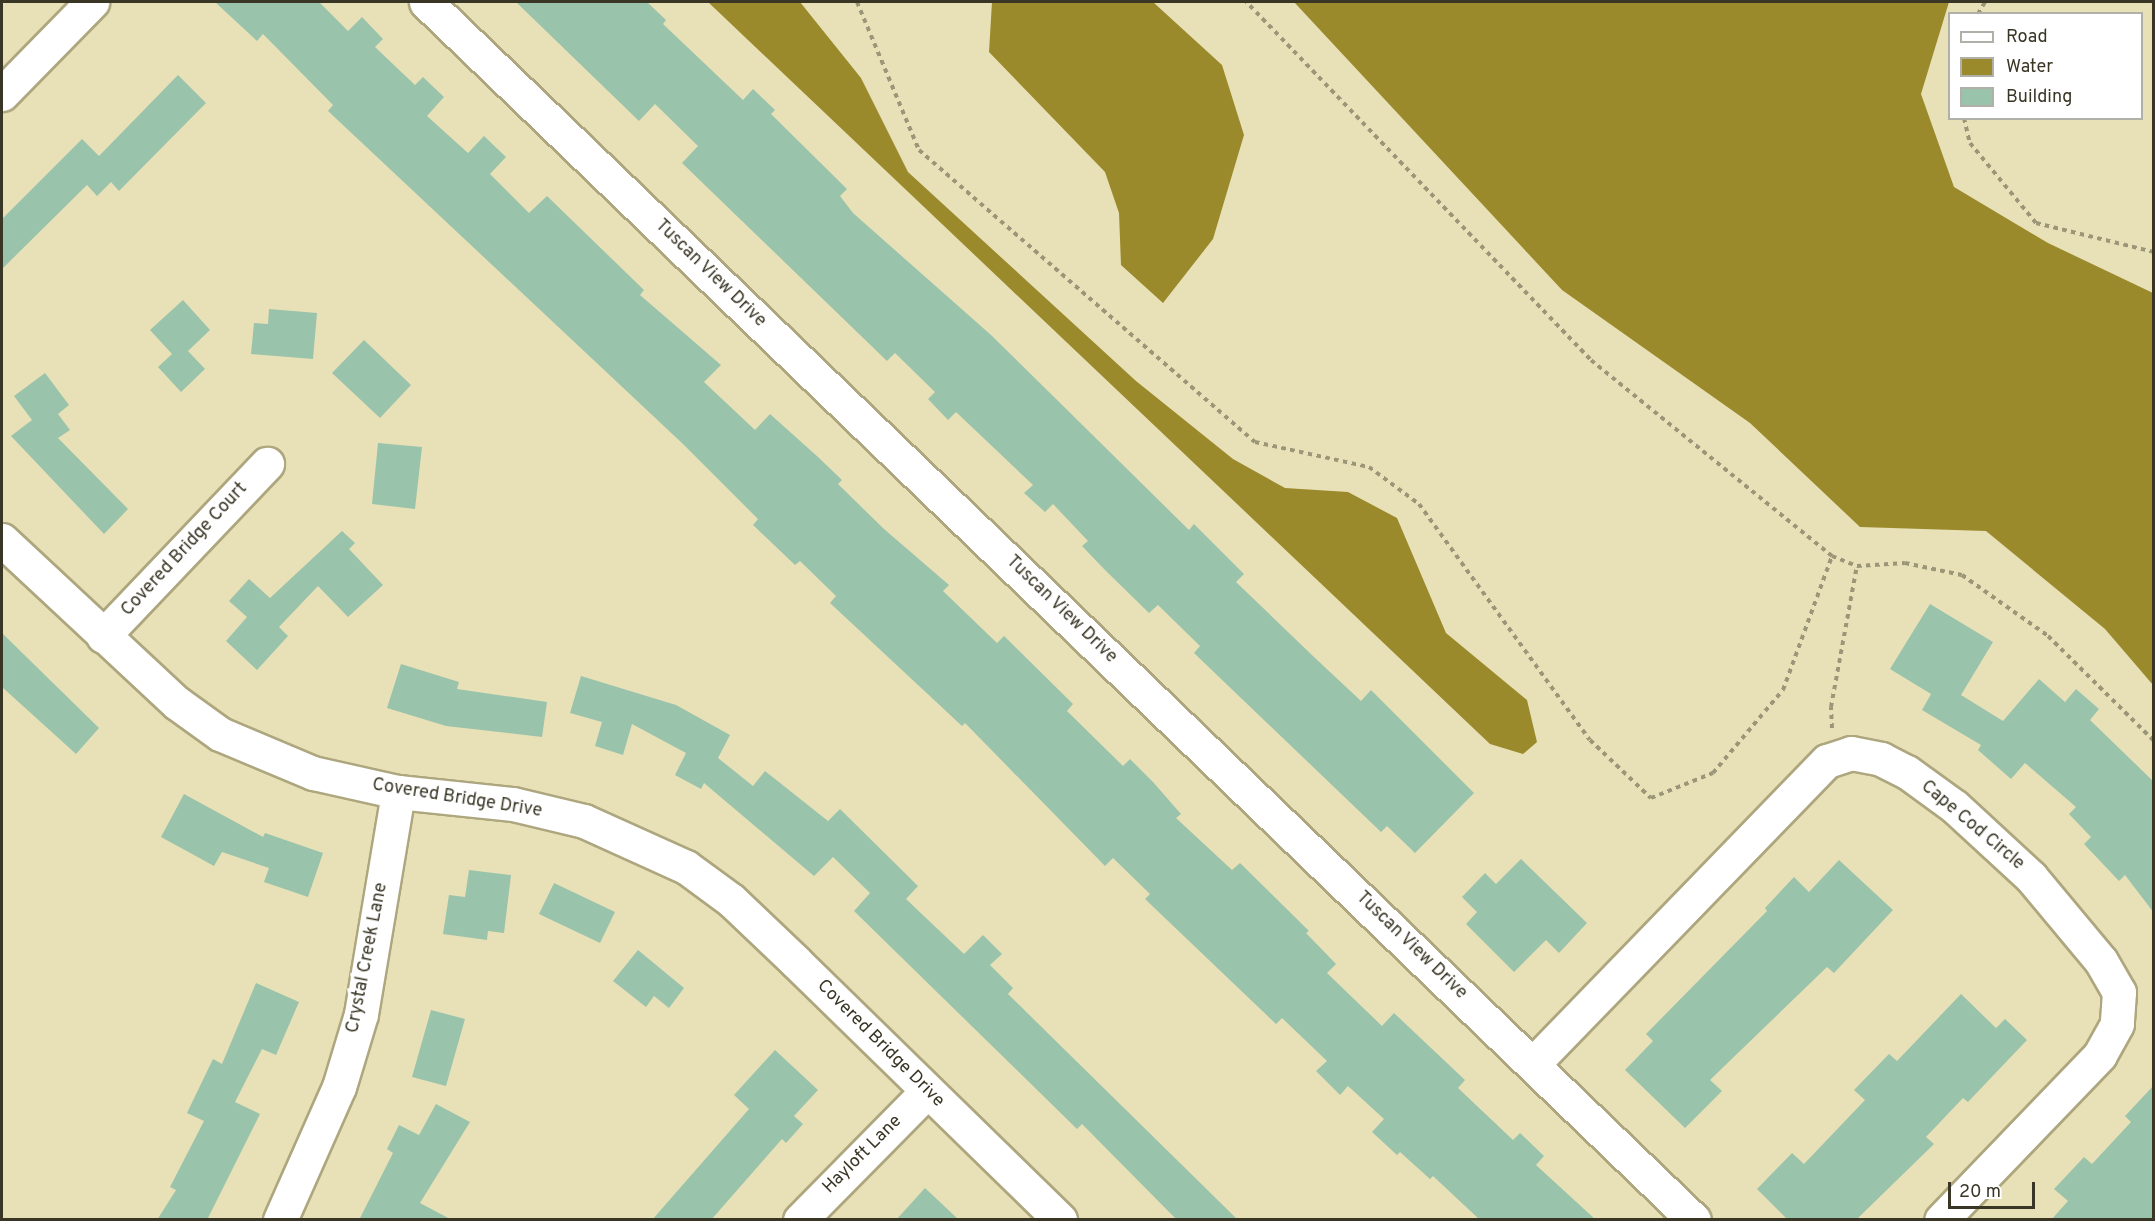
<!DOCTYPE html>
<style>
body{margin:0}
#map{position:relative;width:2155px;height:1221px;overflow:hidden;background:#e8e1b7;font-family:Overpass,sans-serif}
div>[style]{position:absolute}
.water>*{inset:0;background:#9b8a2c}
.building>*{inset:0;background:#9ac3ab}
.path>*{height:4px;margin-top:-2px;transform-origin:0;background:repeating-linear-gradient(90deg,#9b9677 0 4.5px,transparent 0 9px)}
.roads{filter:drop-shadow(2px 0 #ada67e) drop-shadow(-2px 0 #ada67e) drop-shadow(0 2px #ada67e) drop-shadow(0 -2px #ada67e)}
.minor>*{height:33px;margin:-16.5px;padding:0 16.5px;transform-origin:16.5px;border-radius:16.5px;background:#fff}
span{translate:-50% -50%;white-space:nowrap;text-align:center;line-height:1.15;-webkit-text-stroke:6px #fff;paint-order:stroke}
.street-label{font-size:18px;color:#393625}
.frame{position:absolute;inset:0;border:3px solid #393625;pointer-events:none}
.legend{position:absolute;left:1948px;top:12px;width:195px;height:108px;box-sizing:border-box;background:#fff;border:2px solid #b0afa8;margin:0;padding:8px 10px;list-style:none;font-size:18px;color:#393625}
.legend li{display:flex;align-items:center;gap:12px;height:30px}
.legend b{width:30px;border:2px solid #b0afa8}
.scale{position:absolute;left:1948px;top:1182px;width:87px;height:27px;box-sizing:border-box;border:3px solid #393625;border-top:0;padding-left:8px;font-size:18px;line-height:21px;white-space:nowrap;color:#393625;-webkit-text-stroke:4px #fff;paint-order:stroke}
</style>
<div id="map">
<div class="water">
<i style="clip-path:polygon(708px 2px,800px 2px,861px 78px,908px 172px,1136px 381px,1233px 459px,1285px 488px,1348px 492px,1397px 518px,1446px 633px,1527px 700px,1537px 742px,1523px 754px,1490px 744px)"></i>
<i style="clip-path:polygon(992px 2px,1153px 2px,1222px 65px,1244px 135px,1213px 239px,1163px 303px,1121px 265px,1119px 213px,1105px 172px,989px 52px)"></i>
<i style="clip-path:polygon(1294px 2px,1949px 2px,1921px 94px,1954px 187px,2048px 243px,2153px 293px,2153px 685px,2105px 629px,1986px 531px,1860px 527px,1750px 423px,1562px 290px)"></i>
</div>
<div class="building">
<i style="clip-path:polygon(215px 2px,319px 2px,348px 31px,362px 17px,383px 39px,375px 47px,415px 85px,423px 77px,444px 97px,427px 116px,468px 153px,484px 136px,506px 157px,490px 174px,529px 213px,547px 196px,644px 290px,640px 295px,721px 365px,704px 382px,755px 430px,770px 414px,818px 457px,842px 480px,838px 484px,884px 529px,949px 585px,943px 591px,997px 643px,1004px 636px,1073px 704px,1067px 711px,1123px 766px,1130px 759px,1153px 782px,1181px 814px,1176px 818px,1232px 870px,1240px 863px,1309px 931px,1306px 933px,1336px 964px,1327px 973px,1382px 1026px,1394px 1013px,1465px 1080px,1458px 1088px,1513px 1140px,1520px 1133px,1544px 1156px,1536px 1165px,1596px 1220px,1480px 1220px,1433px 1176px,1430px 1179px,1400px 1152px,1397px 1155px,1372px 1132px,1384px 1119px,1348px 1086px,1340px 1095px,1316px 1071px,1327px 1061px,1282px 1018px,1276px 1024px,1145px 899px,1150px 894px,1113px 858px,1105px 866px,965px 723px,962px 726px,830px 603px,836px 596px,800px 561px,795px 565px,753px 525px,758px 519px,683px 444px,328px 111px,333px 105px,263px 34px,257px 41px)"></i>
<i style="clip-path:polygon(516px 2px,647px 2px,666px 20px,663px 24px,743px 100px,753px 89px,775px 110px,771px 114px,847px 189px,840px 196px,853px 213px,991px 335px,1189px 530px,1194px 524px,1244px 574px,1236px 582px,1314px 657px,1361px 701px,1371px 690px,1474px 793px,1415px 853px,1387px 826px,1381px 832px,1194px 653px,1200px 646px,1158px 605px,1149px 613px,1105px 570px,1082px 546px,1088px 541px,1053px 504px,1045px 512px,1024px 493px,1033px 485px,956px 412px,948px 420px,928px 399px,935px 392px,895px 353px,887px 361px,682px 163px,698px 146px,655px 104px,639px 121px)"></i>
<i style="clip-path:polygon(178px 75px,206px 103px,119px 191px,111px 182px,97px 196px,87px 185px,2px 269px,2px 219px,82px 139px,99px 156px)"></i>
<i style="clip-path:polygon(183px 300px,210px 330px,188px 351px,205px 369px,181px 392px,158px 367px,172px 354px,150px 330px)"></i>
<i style="clip-path:polygon(269px 309px,317px 313px,313px 359px,251px 354px,254px 323px,268px 324px)"></i>
<i style="clip-path:polygon(364px 340px,411px 385px,380px 418px,332px 373px)"></i>
<i style="clip-path:polygon(45px 373px,69px 405px,58px 414px,70px 430px,58px 438px,128px 509px,104px 534px,11px 436px,32px 420px,14px 396px)"></i>
<i style="clip-path:polygon(378px 443px,422px 447px,415px 509px,372px 504px)"></i>
<i style="clip-path:polygon(342px 531px,355px 543px,349px 549px,383px 585px,348px 617px,318px 586px,279px 627px,288px 636px,257px 670px,226px 641px,247px 617px,229px 601px,249px 579px,270px 598px)"></i>
<i style="clip-path:polygon(1930px 604px,1993px 642px,1961px 695px,2003px 721px,2039px 679px,2065px 702px,2076px 689px,2099px 709px,2090px 720px,2154px 782px,2154px 913px,2125px 875px,2119px 881px,2084px 844px,2091px 837px,2069px 814px,2076px 807px,2025px 763px,2011px 779px,1978px 750px,1981px 745px,1922px 710px,1931px 694px,1890px 669px)"></i>
<i style="clip-path:polygon(2px 633px,99px 728px,76px 754px,2px 687px)"></i>
<i style="clip-path:polygon(401px 664px,459px 682px,457px 689px,547px 702px,542px 737px,446px 726px,387px 708px)"></i>
<i style="clip-path:polygon(581px 676px,676px 705px,730px 735px,718px 758px,753px 786px,765px 771px,828px 821px,840px 809px,918px 886px,906px 899px,964px 954px,983px 935px,1002px 954px,990px 965px,1013px 988px,1008px 994px,1238px 1220px,1177px 1220px,1082px 1124px,1077px 1129px,854px 911px,870px 893px,833px 857px,814px 876px,704px 783px,701px 789px,675px 775px,686px 753px,632px 724px,623px 755px,595px 746px,602px 722px,570px 713px)"></i>
<i style="clip-path:polygon(184px 794px,263px 837px,265px 833px,323px 853px,308px 897px,264px 882px,269px 868px,222px 852px,214px 866px,161px 837px)"></i>
<i style="clip-path:polygon(1521px 859px,1587px 923px,1559px 953px,1546px 940px,1514px 972px,1466px 924px,1477px 912px,1462px 897px,1485px 873px,1496px 884px)"></i>
<i style="clip-path:polygon(1839px 860px,1893px 910px,1834px 973px,1827px 967px,1710px 1080px,1722px 1091px,1685px 1128px,1625px 1070px,1653px 1041px,1646px 1034px,1767px 911px,1765px 908px,1794px 877px,1809px 892px)"></i>
<i style="clip-path:polygon(469px 870px,511px 875px,504px 933px,488px 931px,487px 940px,443px 934px,449px 895px,465px 897px)"></i>
<i style="clip-path:polygon(554px 883px,615px 912px,600px 943px,539px 914px)"></i>
<i style="clip-path:polygon(638px 950px,684px 988px,669px 1008px,654px 996px,646px 1007px,613px 981px)"></i>
<i style="clip-path:polygon(256px 983px,299px 1002px,276px 1055px,262px 1049px,235px 1102px,260px 1114px,207px 1220px,157px 1220px,176px 1190px,170px 1187px,204px 1121px,187px 1113px,213px 1059px,222px 1064px)"></i>
<i style="clip-path:polygon(1961px 994px,1996px 1028px,2005px 1019px,2027px 1040px,1968px 1102px,1963px 1098px,1926px 1137px,1934px 1144px,1857px 1219px,1788px 1220px,1757px 1189px,1792px 1153px,1804px 1164px,1865px 1100px,1854px 1090px,1889px 1054px,1897px 1061px)"></i>
<i style="clip-path:polygon(431px 1010px,465px 1019px,446px 1086px,412px 1077px)"></i>
<i style="clip-path:polygon(775px 1050px,818px 1090px,794px 1116px,803px 1124px,786px 1143px,782px 1139px,711px 1220px,652px 1220px,749px 1109px,734px 1095px)"></i>
<i style="clip-path:polygon(2154px 1085px,2154px 1220px,2051px 1220px,2068px 1201px,2054px 1189px,2084px 1157px,2092px 1164px,2131px 1122px,2125px 1116px)"></i>
<i style="clip-path:polygon(436px 1104px,470px 1122px,420px 1203px,452px 1220px,359px 1220px,393px 1153px,387px 1149px,399px 1125px,419px 1135px)"></i>
<i style="clip-path:polygon(925px 1188px,959px 1220px,896px 1220px)"></i>
</div>
<div class="path">
<i style="left:857px;top:2px;width:160px;rotate:67.3deg"></i>
<i style="left:919px;top:150px;width:445px;rotate:41deg"></i>
<i style="left:1255px;top:442px;width:117px;rotate:12.4deg"></i>
<i style="left:1369px;top:467px;width:62px;rotate:36.5deg"></i>
<i style="left:1419px;top:504px;width:291px;rotate:54.1deg"></i>
<i style="left:1590px;top:740px;width:84px;rotate:43.6deg"></i>
<i style="left:1651px;top:798px;width:67px;rotate:-22deg"></i>
<i style="left:1713px;top:773px;width:109px;rotate:-49.9deg"></i>
<i style="left:1783px;top:690px;width:143px;rotate:-69.9deg"></i>
<i style="left:1832px;top:556px;width:312px;rotate:-140.9deg"></i>
<i style="left:1590px;top:359px;width:496px;rotate:-133.9deg"></i>
<i style="left:1978px;top:14px;width:14px;rotate:-60deg"></i>
<i style="left:1964px;top:118px;width:26px;rotate:77deg"></i>
<i style="left:1970px;top:143px;width:104px;rotate:50.5deg"></i>
<i style="left:2036px;top:223px;width:122px;rotate:13.8deg"></i>
<i style="left:1832px;top:556px;width:27px;rotate:22deg"></i>
<i style="left:1857px;top:566px;width:48px;rotate:-3.6deg"></i>
<i style="left:1905px;top:563px;width:58px;rotate:11.9deg"></i>
<i style="left:1962px;top:575px;width:105px;rotate:35.3deg"></i>
<i style="left:2048px;top:636px;width:149px;rotate:44.7deg"></i>
<i style="left:1832px;top:728px;width:21px;rotate:-93deg"></i>
<i style="left:1831px;top:707px;width:143px;rotate:-79.6deg"></i>
</div>
<div class="roads">
<div class="minor">
<i style="left:426px;top:2px;width:1758px;rotate:43.85deg"></i>
<i style="left:2px;top:94px;width:129px;rotate:-45.6deg"></i>
<i style="left:2px;top:540px;width:239px;rotate:43deg"></i>
<i style="left:177px;top:703px;width:53px;rotate:35.8deg"></i>
<i style="left:220px;top:734px;width:101px;rotate:22.8deg"></i>
<i style="left:313px;top:773px;width:87px;rotate:12.6deg"></i>
<i style="left:398px;top:792px;width:116px;rotate:6deg"></i>
<i style="left:513px;top:804px;width:73px;rotate:13.5deg"></i>
<i style="left:584px;top:821px;width:112px;rotate:24.3deg"></i>
<i style="left:686px;top:867px;width:56px;rotate:36.3deg"></i>
<i style="left:731px;top:900px;width:90px;rotate:43.6deg"></i>
<i style="left:796px;top:962px;width:369px;rotate:44.3deg"></i>
<i style="left:103px;top:636px;width:238px;rotate:-46.4deg"></i>
<i style="left:1533px;top:1064px;width:422px;rotate:-45.9deg"></i>
<i style="left:1827px;top:761px;width:25px;rotate:-18deg"></i>
<i style="left:1851px;top:753px;width:31px;rotate:11deg"></i>
<i style="left:1881px;top:759px;width:29px;rotate:27deg"></i>
<i style="left:1907px;top:772px;width:58px;rotate:35.9deg"></i>
<i style="left:1954px;top:806px;width:105px;rotate:42.7deg"></i>
<i style="left:2031px;top:877px;width:109px;rotate:50.2deg"></i>
<i style="left:2101px;top:961px;width:36px;rotate:60deg"></i>
<i style="left:2119px;top:992px;width:32px;rotate:94deg"></i>
<i style="left:2117px;top:1024px;width:35px;rotate:119deg"></i>
<i style="left:2100px;top:1055px;width:229px;rotate:133.9deg"></i>
<i style="left:280px;top:1220px;width:145px;rotate:-66.1deg"></i>
<i style="left:339px;top:1087px;width:76px;rotate:-73.2deg"></i>
<i style="left:361px;top:1014px;width:225px;rotate:-80.5deg"></i>
<i style="left:800px;top:1220px;width:181px;rotate:-45.4deg"></i>
</div>
</div>
<div class="street-label">
<span style="left:710px;top:274px;rotate:44deg">Tuscan View Drive</span>
<span style="left:185px;top:550px;rotate:-47deg">Covered Bridge Court</span>
<span style="left:1061px;top:610px;rotate:44deg">Tuscan View Drive</span>
<span style="left:457px;top:799px;rotate:9deg">Covered Bridge Drive</span>
<span style="left:1972px;top:826px;rotate:40deg">Cape Cod Circle</span>
<span style="left:1411px;top:946px;rotate:44deg">Tuscan View Drive</span>
<span style="left:368px;top:958px;rotate:-79deg">Crystal Creek Lane</span>
<span style="left:880px;top:1044px;rotate:45deg">Covered Bridge Drive</span>
<span style="left:863px;top:1155px;rotate:-45deg">Hayloft Lane</span>
</div>
<div class="frame"></div>
<ul class="legend">
<li><b style="height:8px;background:#fff"></b>Road</li>
<li><b style="height:16px;background:#9b8a2c"></b>Water</li>
<li><b style="height:16px;background:#9ac3ab"></b>Building</li>
</ul>
<div class="scale">20 m</div>
</div>
